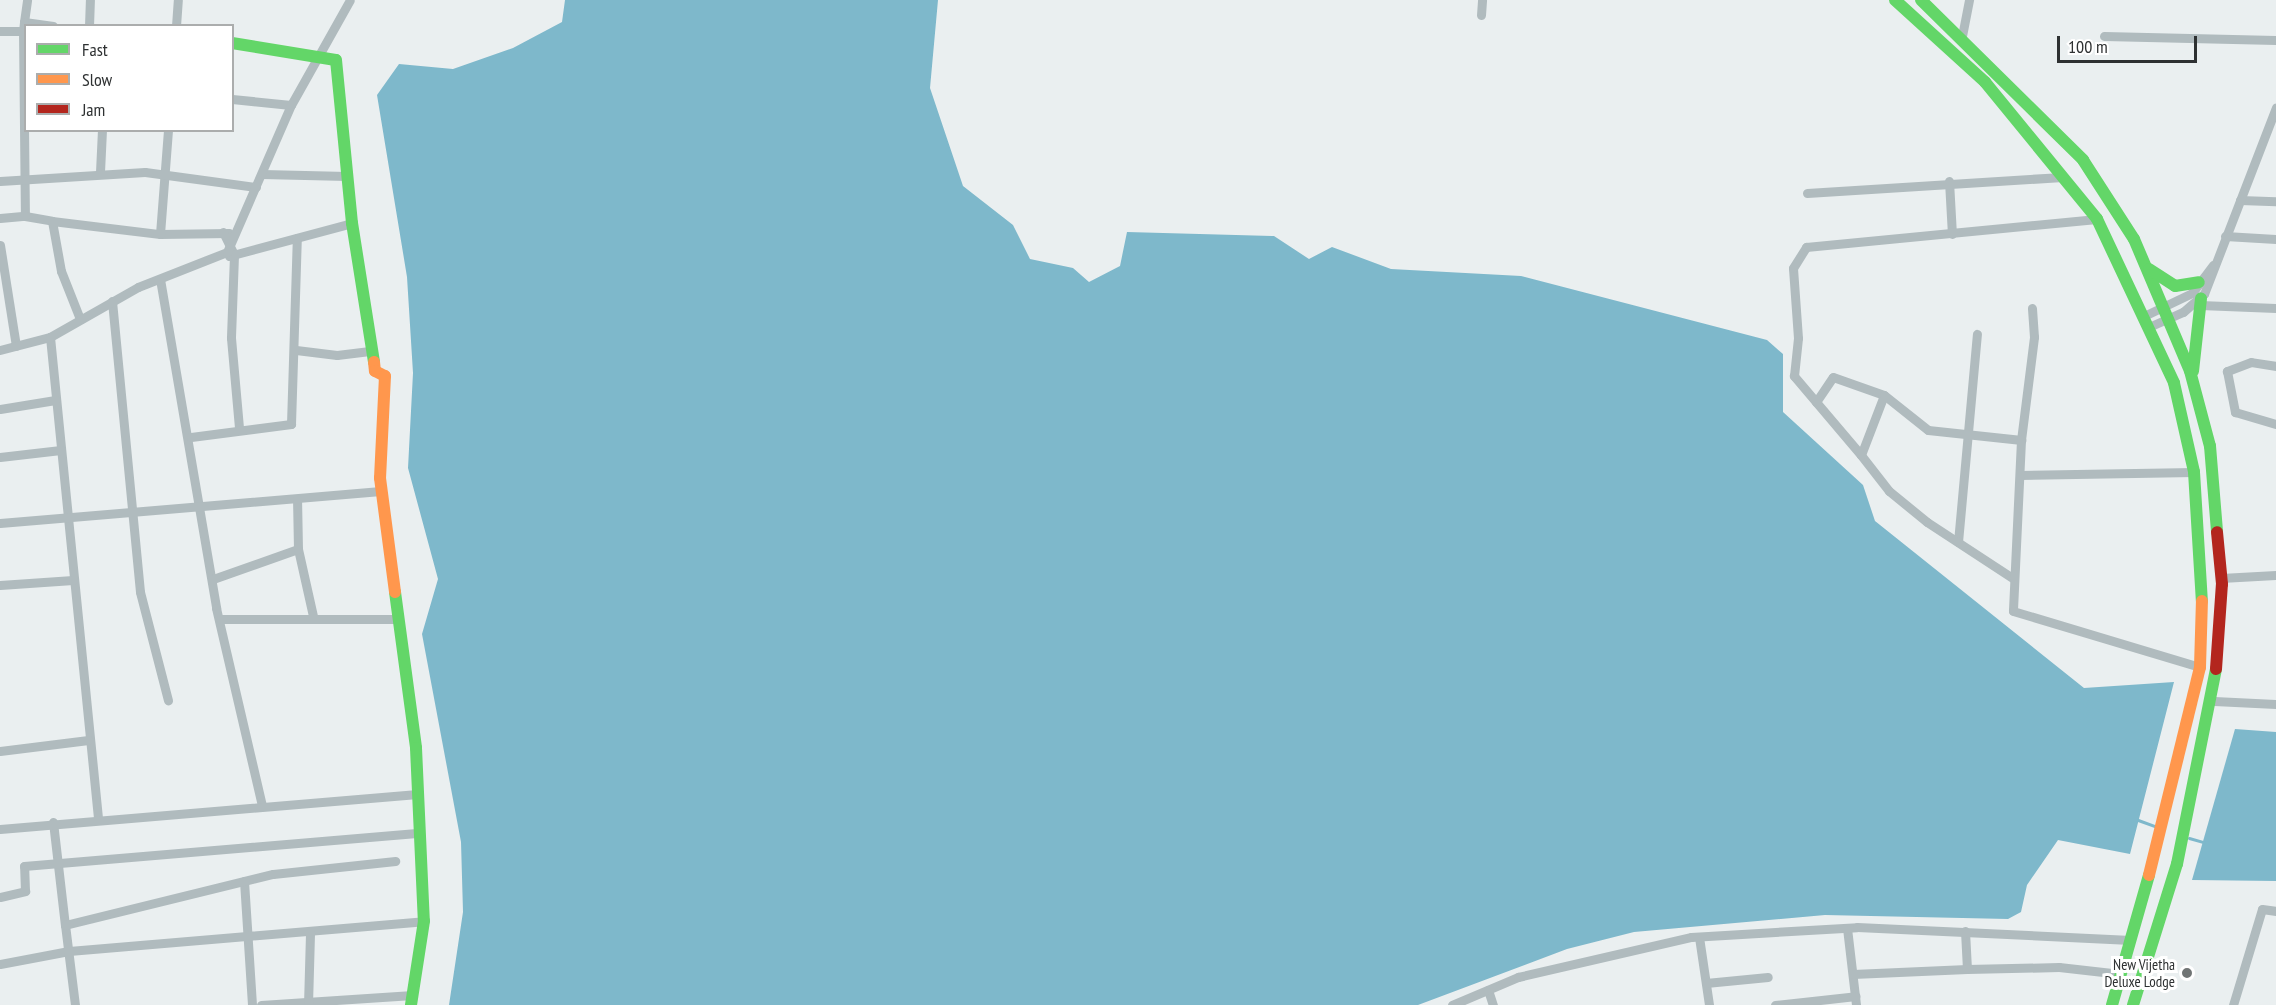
<!DOCTYPE html>
<style>
body{margin:0}
#map{position:relative;width:2276px;height:1005px;overflow:hidden;background:#eaeff0;font-family:"PT Sans Narrow",sans-serif}
div>[style]{position:absolute}
.water>*{inset:0;background:#7eb8cb}
.stream>*{height:3px;margin:-1.5px;padding:0 1.5px;transform-origin:1.5px;border-radius:1.5px;background:#7eb8cb}
.street>*{height:9px;margin:-4.5px;padding:0 4.5px;transform-origin:4.5px;border-radius:4.5px;background:#b0bbbe}
.fast>*{height:12px;margin:-6px;padding:0 6px;transform-origin:6px;border-radius:6px;background:#63d668}
.slow>*{height:12px;margin:-6px;padding:0 6px;transform-origin:6px;border-radius:6px;background:#ff974d}
.jam>*{height:12px;margin:-6px;padding:0 6px;transform-origin:6px;border-radius:6px;background:#b3261e}
.dots>*{width:16px;height:16px;translate:-50% -50%;box-sizing:border-box;border:3px solid #fff;border-radius:50%}
span{translate:-50% -50%;white-space:nowrap;text-align:center;line-height:1.15;-webkit-text-stroke:6px #fff;paint-order:stroke}
.poi-label{font-size:15px;color:#2e3132}
.right{translate:-100% -50%;text-align:right}
.legend{position:absolute;left:24px;top:24px;width:210px;height:108px;box-sizing:border-box;background:#fff;border:2px solid #abadad;margin:0;padding:8px 10px;list-style:none;font-size:18px;color:#2e3132}
.legend li{display:flex;align-items:center;gap:12px;height:30px}
.legend b{width:30px;border:2px solid #abadad}
.scale{position:absolute;left:2057px;top:36px;width:140px;height:27px;box-sizing:border-box;border:3px solid #2e3132;border-top:0;padding-left:8px;font-size:18px;line-height:21px;white-space:nowrap;color:#2e3132;-webkit-text-stroke:4px #fff;paint-order:stroke}
</style>
<div id="map">
<div class="water">
<i style="clip-path:polygon(565px 0,938px 0,930px 88px,963px 186px,1013px 225px,1030px 259px,1073px 268px,1089px 282px,1120px 266px,1127px 232px,1274px 236px,1309px 259px,1332px 247px,1391px 269px,1521px 276px,1767px 340px,1783px 354px,1783px 412px,1863px 485px,1875px 521px,2084px 688px,2174px 682px,2130px 854px,2058px 840px,2027px 885px,2021px 912px,2008px 919px,1825px 915px,1634px 932px,1567px 949px,1418px 1005px,449px 1005px,463px 912px,461px 842px,422px 634px,438px 579px,408px 468px,413px 373px,407px 277px,377px 95px,399px 64px,453px 69px,513px 48px,562px 22px)"></i>
<i style="clip-path:polygon(2235px 729px,2276px 732px,2276px 881px,2192px 880px)"></i>
</div>
<div class="stream">
<i style="left:2138px;top:820px;width:20px;rotate:20deg"></i>
<i style="left:2189px;top:838px;width:15px;rotate:16deg"></i>
</div>
<div class="street">
<i style="left:1481px;top:15px;width:15px;rotate:-86deg"></i>
<i style="left:24px;top:22px;width:22px;rotate:-82deg"></i>
<i style="left:53px;top:26px;width:29px;rotate:-172deg"></i>
<i style="left:24px;top:22px;width:9px;rotate:96deg"></i>
<i style="left:23px;top:31px;width:185px;rotate:89.4deg"></i>
<i style="left:25px;top:216px;width:27px;rotate:10deg"></i>
<i style="left:52px;top:221px;width:51px;rotate:79.8deg"></i>
<i style="left:61px;top:271px;width:52px;rotate:68.4deg"></i>
<i style="left:89px;top:26px;width:26px;rotate:-88deg"></i>
<i style="left:176px;top:26px;width:26px;rotate:-86deg"></i>
<i style="left:0;top:31px;width:23px"></i>
<i style="left:1962px;top:36px;width:37px;rotate:-79deg"></i>
<i style="left:2104px;top:36px;width:172px;rotate:1.3deg"></i>
<i style="left:232px;top:99px;width:59px;rotate:5.8deg"></i>
<i style="left:168px;top:130px;width:104px;rotate:94.4deg"></i>
<i style="left:160px;top:234px;width:69px;rotate:-0.8deg"></i>
<i style="left:100px;top:172px;width:42px;rotate:-87.3deg"></i>
<i style="left:262px;top:174px;width:85px;rotate:1.3deg"></i>
<i style="left:0;top:181px;width:145px;rotate:-3.6deg"></i>
<i style="left:145px;top:172px;width:112px;rotate:7.7deg"></i>
<i style="left:1949px;top:181px;width:53px;rotate:86.8deg"></i>
<i style="left:1807px;top:193px;width:256px;rotate:-3.6deg"></i>
<i style="left:2240px;top:200px;width:36px;rotate:2deg"></i>
<i style="left:0;top:218px;width:25px;rotate:-5deg"></i>
<i style="left:52px;top:221px;width:109px;rotate:6.9deg"></i>
<i style="left:223px;top:232px;width:25px;rotate:64deg"></i>
<i style="left:234px;top:255px;width:83px;rotate:92.1deg"></i>
<i style="left:231px;top:338px;width:90px;rotate:84.9deg"></i>
<i style="left:2225px;top:236px;width:51px;rotate:3.4deg"></i>
<i style="left:0;top:245px;width:102px;rotate:81deg"></i>
<i style="left:229px;top:256px;width:127px;rotate:-15deg"></i>
<i style="left:160px;top:279px;width:334px;rotate:80.3deg"></i>
<i style="left:216px;top:608px;width:202px;rotate:76.9deg"></i>
<i style="left:112px;top:301px;width:292px;rotate:84.5deg"></i>
<i style="left:140px;top:592px;width:112px;rotate:75.5deg"></i>
<i style="left:2200px;top:305px;width:76px;rotate:2.3deg"></i>
<i style="left:2146px;top:315px;width:51px;rotate:-25.6deg"></i>
<i style="left:2192px;top:293px;width:35px;rotate:-53deg"></i>
<i style="left:2151px;top:326px;width:35px;rotate:-24deg"></i>
<i style="left:2183px;top:312px;width:28px;rotate:-41deg"></i>
<i style="left:2204px;top:294px;width:200px;rotate:-68.9deg"></i>
<i style="left:50px;top:337px;width:482px;rotate:84.3deg"></i>
<i style="left:0;top:350px;width:52px;rotate:-14.6deg"></i>
<i style="left:50px;top:337px;width:101px;rotate:-29.6deg"></i>
<i style="left:138px;top:287px;width:96px;rotate:-21.5deg"></i>
<i style="left:227px;top:252px;width:160px;rotate:-66.5deg"></i>
<i style="left:291px;top:105px;width:120px;rotate:-60.7deg"></i>
<i style="left:296px;top:350px;width:41px;rotate:7deg"></i>
<i style="left:337px;top:355px;width:35px;rotate:-7deg"></i>
<i style="left:2276px;top:366px;width:25px;rotate:-171deg"></i>
<i style="left:2251px;top:362px;width:26px;rotate:159deg"></i>
<i style="left:2227px;top:371px;width:42px;rotate:79deg"></i>
<i style="left:2235px;top:412px;width:43px;rotate:16.3deg"></i>
<i style="left:1816px;top:402px;width:30px;rotate:-56deg"></i>
<i style="left:1833px;top:377px;width:54px;rotate:19.4deg"></i>
<i style="left:0;top:409px;width:56px;rotate:-9.3deg"></i>
<i style="left:191px;top:437px;width:101px;rotate:-7.4deg"></i>
<i style="left:291px;top:424px;width:186px;rotate:-88.2deg"></i>
<i style="left:2021px;top:440px;width:104px;rotate:-82.8deg"></i>
<i style="left:2034px;top:337px;width:29px;rotate:-94deg"></i>
<i style="left:1861px;top:455px;width:104px;rotate:-130.3deg"></i>
<i style="left:1794px;top:376px;width:38px;rotate:-84deg"></i>
<i style="left:1798px;top:338px;width:70px;rotate:-94.1deg"></i>
<i style="left:1793px;top:268px;width:25px;rotate:-58deg"></i>
<i style="left:1806px;top:247px;width:292px;rotate:-5.5deg"></i>
<i style="left:0;top:457px;width:61px;rotate:-6.5deg"></i>
<i style="left:2020px;top:475px;width:174px;rotate:-1deg"></i>
<i style="left:0;top:523px;width:382px;rotate:-4.8deg"></i>
<i style="left:1958px;top:542px;width:209px;rotate:-84.8deg"></i>
<i style="left:298px;top:549px;width:69px;rotate:77.4deg"></i>
<i style="left:2221px;top:578px;width:55px;rotate:-3.1deg"></i>
<i style="left:213px;top:579px;width:90px;rotate:-19.4deg"></i>
<i style="left:298px;top:549px;width:50px;rotate:-91.1deg"></i>
<i style="left:2014px;top:579px;width:104px;rotate:-146.8deg"></i>
<i style="left:1927px;top:522px;width:49px;rotate:-140.8deg"></i>
<i style="left:1889px;top:491px;width:46px;rotate:-127.9deg"></i>
<i style="left:1861px;top:455px;width:64px;rotate:-69deg"></i>
<i style="left:1884px;top:395px;width:56px;rotate:38.5deg"></i>
<i style="left:1928px;top:430px;width:94px;rotate:6.1deg"></i>
<i style="left:2021px;top:440px;width:171px;rotate:92.7deg"></i>
<i style="left:2013px;top:611px;width:195px;rotate:16.7deg"></i>
<i style="left:0;top:585px;width:73px;rotate:-3.9deg"></i>
<i style="left:221px;top:619px;width:177px"></i>
<i style="left:2214px;top:701px;width:62px;rotate:2.8deg"></i>
<i style="left:0;top:751px;width:89px;rotate:-7.1deg"></i>
<i style="left:53px;top:822px;width:104px;rotate:83.4deg"></i>
<i style="left:0;top:829px;width:419px;rotate:-4.8deg"></i>
<i style="left:244px;top:881px;width:124px;rotate:86.3deg"></i>
<i style="left:0;top:897px;width:26px;rotate:-13deg"></i>
<i style="left:25px;top:891px;width:25px;rotate:-92deg"></i>
<i style="left:24px;top:866px;width:397px;rotate:-4.8deg"></i>
<i style="left:1847px;top:928px;width:78px;rotate:83.3deg"></i>
<i style="left:1965px;top:931px;width:38px;rotate:87deg"></i>
<i style="left:1967px;top:969px;width:92px;rotate:-1.2deg"></i>
<i style="left:2059px;top:967px;width:62px;rotate:6.4deg"></i>
<i style="left:1699px;top:937px;width:69px;rotate:81.6deg"></i>
<i style="left:0;top:964px;width:70px;rotate:-10.7deg"></i>
<i style="left:69px;top:951px;width:356px;rotate:-4.8deg"></i>
<i style="left:1853px;top:974px;width:114px;rotate:-2.5deg"></i>
<i style="left:1706px;top:983px;width:62px;rotate:-5.5deg"></i>
<i style="left:1488px;top:990px;width:16px;rotate:72deg"></i>
<i style="left:75px;top:1005px;width:81px;rotate:-97.1deg"></i>
<i style="left:65px;top:925px;width:214px;rotate:-13.8deg"></i>
<i style="left:273px;top:874px;width:123px;rotate:-6.1deg"></i>
<i style="left:261px;top:1005px;width:152px;rotate:-3.8deg"></i>
<i style="left:308px;top:1005px;width:73px;rotate:-88.4deg"></i>
<i style="left:1452px;top:1005px;width:72px;rotate:-23deg"></i>
<i style="left:1518px;top:977px;width:178px;rotate:-13deg"></i>
<i style="left:1691px;top:937px;width:166px;rotate:-3.4deg"></i>
<i style="left:1857px;top:927px;width:274px;rotate:2.7deg"></i>
<i style="left:1775px;top:1005px;width:81px;rotate:-6.3deg"></i>
<i style="left:2233px;top:1005px;width:100px;rotate:-73.2deg"></i>
<i style="left:2262px;top:909px;width:14px;rotate:8deg"></i>
</div>
<div class="fast">
<i style="left:1895px;top:0;width:122px;rotate:42.3deg"></i>
<i style="left:1985px;top:82px;width:177px;rotate:50.7deg"></i>
<i style="left:2097px;top:219px;width:181px;rotate:64.8deg"></i>
<i style="left:2174px;top:383px;width:91px;rotate:77.3deg"></i>
<i style="left:2194px;top:472px;width:129px;rotate:86.5deg"></i>
<i style="left:1921px;top:0;width:228px;rotate:44.6deg"></i>
<i style="left:2083px;top:160px;width:94px;rotate:57.2deg"></i>
<i style="left:2134px;top:239px;width:143px;rotate:67deg"></i>
<i style="left:2190px;top:371px;width:78px;rotate:75.1deg"></i>
<i style="left:2210px;top:446px;width:86px;rotate:85.3deg"></i>
<i style="left:232px;top:43px;width:105px;rotate:9.3deg"></i>
<i style="left:336px;top:60px;width:164px;rotate:84.4deg"></i>
<i style="left:352px;top:223px;width:141px;rotate:81deg"></i>
<i style="left:2149px;top:269px;width:31px;rotate:33deg"></i>
<i style="left:2175px;top:286px;width:24px;rotate:-9deg"></i>
<i style="left:2193px;top:371px;width:73px;rotate:-83.7deg"></i>
<i style="left:395px;top:592px;width:157px;rotate:82.3deg"></i>
<i style="left:416px;top:748px;width:173px;rotate:87.4deg"></i>
<i style="left:424px;top:921px;width:85px;rotate:98.8deg"></i>
<i style="left:2112px;top:1005px;width:135px;rotate:-74.1deg"></i>
<i style="left:2133px;top:1005px;width:148px;rotate:-72.7deg"></i>
<i style="left:2177px;top:864px;width:199px;rotate:-78.7deg"></i>
</div>
<div class="slow">
<i style="left:374px;top:362px;width:9px;rotate:84deg"></i>
<i style="left:375px;top:371px;width:11px;rotate:27deg"></i>
<i style="left:385px;top:376px;width:102px;rotate:92.8deg"></i>
<i style="left:380px;top:478px;width:115px;rotate:82.5deg"></i>
<i style="left:2149px;top:875px;width:214px;rotate:-76.2deg"></i>
<i style="left:2200px;top:667px;width:66px;rotate:-88.3deg"></i>
</div>
<div class="jam">
<i style="left:2216px;top:669px;width:85px;rotate:-86deg"></i>
<i style="left:2222px;top:584px;width:52px;rotate:-95.5deg"></i>
</div>
<div class="dots">
<i style="left:2187px;top:973px;background:#707474"></i>
</div>
<div class="poi-label">
<span class="right" style="left:2175px;top:973px">New Vijetha<br>Deluxe Lodge</span>
</div>
<ul class="legend">
<li><b style="height:8px;background:#63d668"></b>Fast</li>
<li><b style="height:8px;background:#ff974d"></b>Slow</li>
<li><b style="height:8px;background:#b3261e"></b>Jam</li>
</ul>
<div class="scale">100 m</div>
</div>
